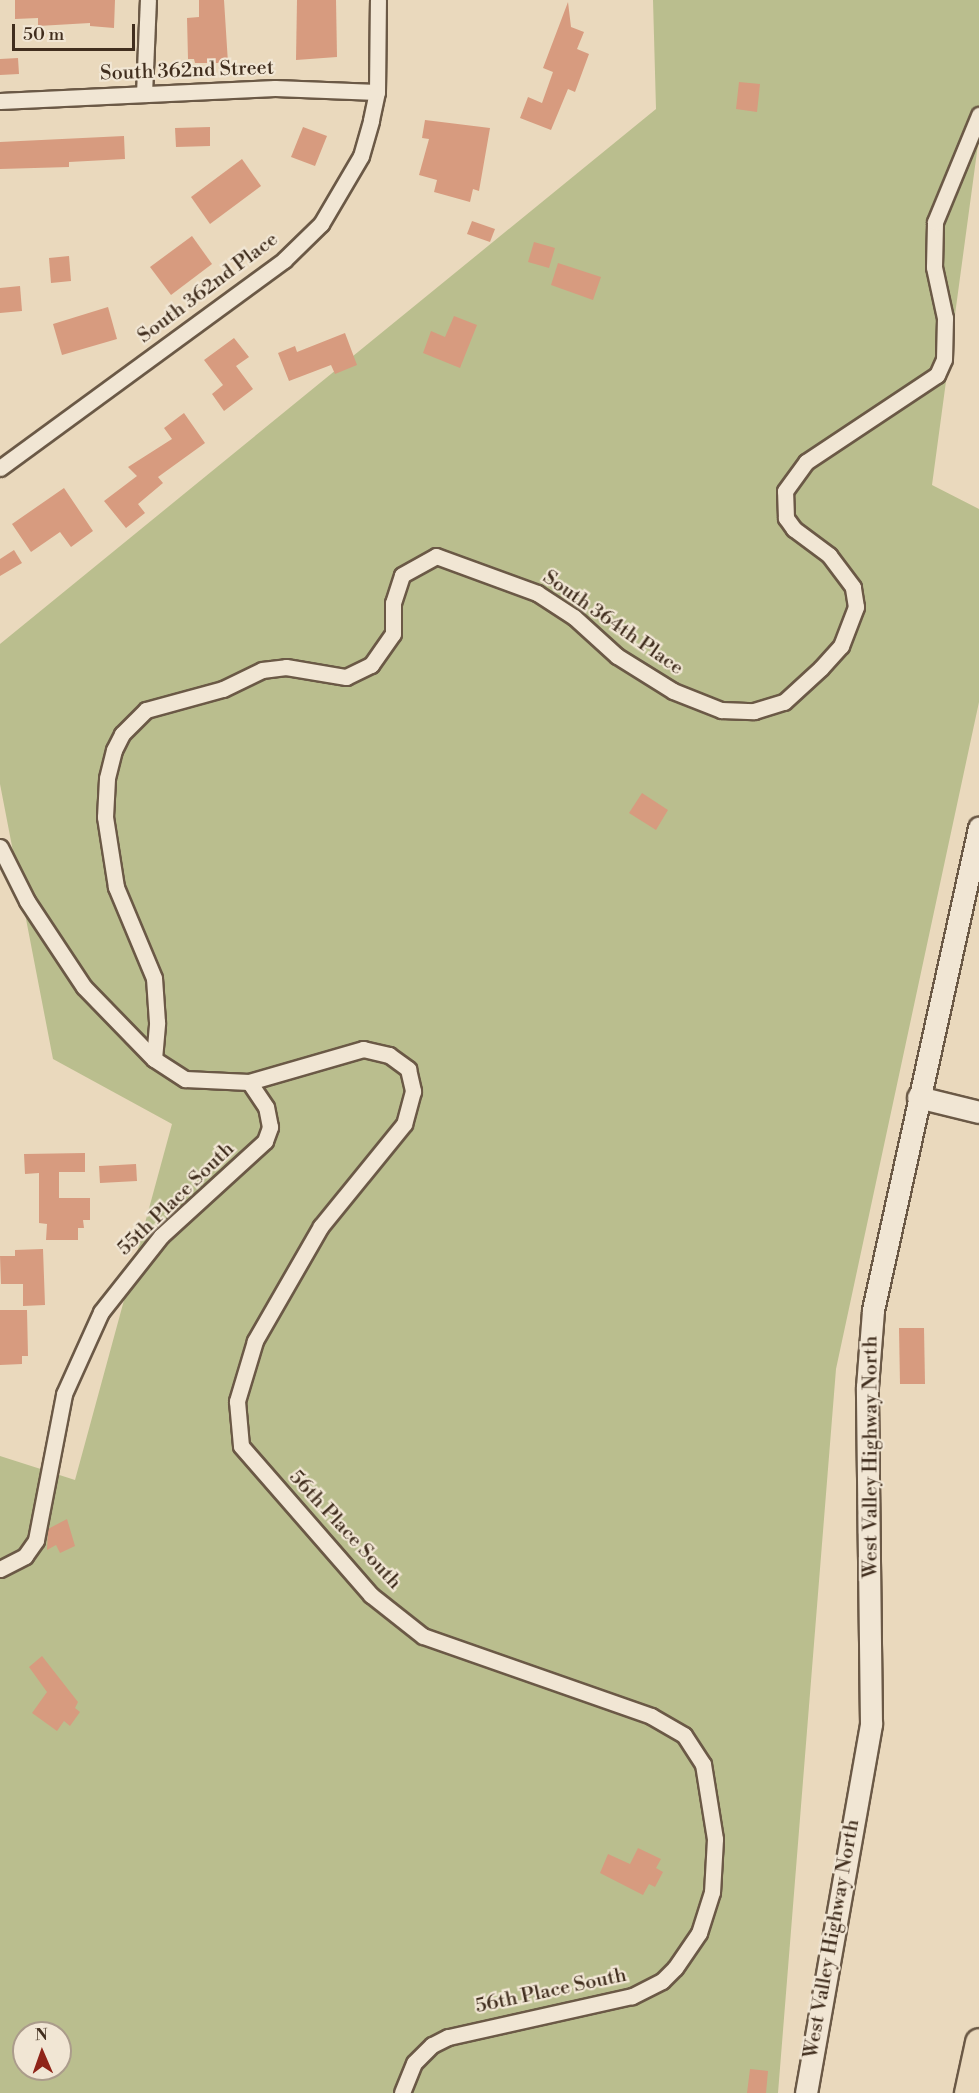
<!DOCTYPE html>
<style>
body{margin:0}
#map{position:relative;width:979px;height:2093px;overflow:hidden;background:#ead9bd;font-family:"Libre Bodoni",serif}
div>[style]{position:absolute}
.green>*{inset:0;background:#babe8e}
.building>*{inset:0;background:#d79b7f}
.roads{filter:drop-shadow(2px 0 #6b5946) drop-shadow(-2px 0 #6b5946) drop-shadow(0 2px #6b5946) drop-shadow(0 -2px #6b5946)}
.street>*{height:15px;margin:-7.5px;padding:0 7.5px;transform-origin:7.5px;border-radius:7.5px;background:#f1e6d4}
.secondary>*{height:21px;margin:-10.5px;padding:0 10.5px;transform-origin:10.5px;border-radius:10.5px;background:#f1e6d4}
.highway>*{height:27px;margin:-13.5px;padding:0 13.5px;transform-origin:13.5px;border-radius:13.5px;background:#ead9bd}
span{translate:-50% -50%;white-space:nowrap;text-align:center;line-height:1.15;-webkit-text-stroke:4.5px #f1e6d4;paint-order:stroke}
.street-label{font-size:20px;color:#412e1e}
.north{position:absolute;left:12px;top:2021px;width:60px;height:60px;box-sizing:border-box;background:#f1e6d4;border:2px solid #ab9c8b;border-radius:50%;rotate:358deg;font-size:16px;font-weight:700;line-height:24px;text-align:center;color:#412e1e}
.north::after{content:'';display:block;margin:auto;width:21px;height:27px;background:#8f2418;clip-path:polygon(50% 0,100% 100%,50% 72%,0 100%)}
.scale{position:absolute;left:12px;top:24px;width:123px;height:27px;box-sizing:border-box;border:3px solid #412e1e;border-top:0;padding-left:8px;font-size:18px;line-height:21px;white-space:nowrap;color:#412e1e;-webkit-text-stroke:4px #f1e6d4;paint-order:stroke}
</style>
<div id="map">
<div class="green">
<i style="clip-path:polygon(evenodd,653px 0,979px 0,979px 137px,932px 485px,979px 509px,979px 702px,836px 1369px,778px 2093px,0 2093px,0 1456px,75px 1480px,172px 1124px,53px 1059px,0 784px,0 644px,656px 109px,653px 0,24px 2033px,60px 2033px,60px 2069px,24px 2069px,24px 2033px)"></i>
</div>
<div class="building">
<i style="clip-path:polygon(15px 0,115px 0,114px 28px,90px 26px,90px 23px,38px 26px,38px 18px,15px 19px)"></i>
<i style="clip-path:polygon(199px 0,224px 0,228px 63px,195px 63px,194px 59px,188px 59px,187px 18px,199px 17px)"></i>
<i style="clip-path:polygon(297px 0,336px 0,337px 57px,296px 60px)"></i>
<i style="clip-path:polygon(568px 2px,571px 27px,584px 32px,577px 49px,589px 54px,575px 92px,568px 89px,551px 130px,520px 118px,528px 97px,542px 103px,553px 72px,543px 68px)"></i>
<i style="clip-path:polygon(18px 58px,19px 74px,0 75px,0 59px)"></i>
<i style="clip-path:polygon(739px 82px,760px 84px,757px 112px,736px 109px)"></i>
<i style="clip-path:polygon(425px 120px,490px 128px,479px 191px,473px 189px,470px 202px,434px 192px,437px 180px,419px 175px,429px 139px,422px 138px)"></i>
<i style="clip-path:polygon(210px 127px,210px 146px,176px 147px,175px 128px)"></i>
<i style="clip-path:polygon(303px 127px,327px 136px,315px 166px,291px 157px)"></i>
<i style="clip-path:polygon(124px 136px,125px 159px,69px 162px,69px 167px,0 169px,0 142px)"></i>
<i style="clip-path:polygon(242px 159px,261px 186px,210px 224px,191px 197px)"></i>
<i style="clip-path:polygon(472px 221px,495px 229px,490px 242px,467px 234px)"></i>
<i style="clip-path:polygon(192px 236px,212px 264px,171px 295px,150px 267px)"></i>
<i style="clip-path:polygon(534px 242px,555px 248px,549px 268px,528px 262px)"></i>
<i style="clip-path:polygon(69px 256px,71px 281px,51px 283px,49px 258px)"></i>
<i style="clip-path:polygon(558px 263px,601px 277px,593px 300px,551px 285px)"></i>
<i style="clip-path:polygon(20px 286px,22px 311px,0 313px,0 288px)"></i>
<i style="clip-path:polygon(108px 307px,117px 339px,62px 355px,53px 324px)"></i>
<i style="clip-path:polygon(454px 316px,477px 325px,460px 368px,423px 353px,431px 331px,445px 337px)"></i>
<i style="clip-path:polygon(345px 333px,357px 365px,335px 374px,331px 365px,289px 381px,278px 353px,295px 346px,297px 352px)"></i>
<i style="clip-path:polygon(234px 338px,249px 357px,236px 366px,253px 389px,224px 411px,212px 394px,223px 385px,204px 360px)"></i>
<i style="clip-path:polygon(184px 413px,205px 443px,158px 477px,163px 483px,138px 504px,145px 513px,126px 528px,104px 501px,137px 476px,128px 467px,172px 439px,164px 428px)"></i>
<i style="clip-path:polygon(64px 488px,93px 531px,71px 547px,60px 532px,31px 552px,12px 524px)"></i>
<i style="clip-path:polygon(14px 550px,22px 563px,0 576px,0 559px)"></i>
<i style="clip-path:polygon(642px 793px,668px 810px,656px 830px,629px 813px)"></i>
<i style="clip-path:polygon(85px 1153px,85px 1172px,59px 1172px,59px 1198px,90px 1198px,90px 1220px,83px 1220px,84px 1228px,78px 1228px,78px 1240px,46px 1240px,47px 1224px,39px 1223px,39px 1173px,25px 1174px,24px 1154px)"></i>
<i style="clip-path:polygon(136px 1164px,137px 1181px,100px 1183px,99px 1166px)"></i>
<i style="clip-path:polygon(43px 1249px,45px 1305px,23px 1306px,23px 1284px,1px 1284px,0 1256px,15px 1256px,15px 1250px)"></i>
<i style="clip-path:polygon(0 1310px,27px 1310px,28px 1356px,22px 1356px,22px 1364px,0 1365px)"></i>
<i style="clip-path:polygon(899px 1328px,924px 1328px,925px 1384px,900px 1384px)"></i>
<i style="clip-path:polygon(67px 1519px,75px 1546px,60px 1553px,56px 1545px,47px 1550px,48px 1529px)"></i>
<i style="clip-path:polygon(42px 1656px,78px 1702px,75px 1708px,80px 1712px,70px 1726px,64px 1721px,57px 1731px,32px 1713px,47px 1692px,29px 1667px)"></i>
<i style="clip-path:polygon(638px 1848px,661px 1859px,656px 1868px,663px 1872px,655px 1887px,649px 1884px,643px 1895px,600px 1873px,608px 1854px,630px 1864px)"></i>
<i style="clip-path:polygon(750px 2069px,768px 2071px,766px 2093px,747px 2093px)"></i>
</div>
<div class="roads">
<div class="street">
<i style="left:144px;top:94px;width:94px;rotate:-87.6deg"></i>
<i style="left:0;top:101px;width:275px;rotate:-2.7deg"></i>
<i style="left:275px;top:88px;width:102px;rotate:2.2deg"></i>
<i style="left:0;top:468px;width:352px;rotate:-36.2deg"></i>
<i style="left:284px;top:260px;width:52px;rotate:-44.2deg"></i>
<i style="left:321px;top:224px;width:79px;rotate:-59.5deg"></i>
<i style="left:361px;top:156px;width:37px;rotate:-74deg"></i>
<i style="left:371px;top:120px;width:29px;rotate:-78deg"></i>
<i style="left:377px;top:92px;width:92px;rotate:-89.4deg"></i>
<i style="left:0;top:847px;width:60px;rotate:63.4deg"></i>
<i style="left:27px;top:901px;width:103px;rotate:56.5deg"></i>
<i style="left:84px;top:987px;width:100px;rotate:45.8deg"></i>
<i style="left:154px;top:1059px;width:37px;rotate:33deg"></i>
<i style="left:185px;top:1079px;width:64px;rotate:2.7deg"></i>
<i style="left:249px;top:1082px;width:119px;rotate:-16.1deg"></i>
<i style="left:363px;top:1049px;width:27px;rotate:13deg"></i>
<i style="left:389px;top:1055px;width:24px;rotate:36deg"></i>
<i style="left:408px;top:1069px;width:23px;rotate:77deg"></i>
<i style="left:413px;top:1091px;width:34px;rotate:105deg"></i>
<i style="left:404px;top:1124px;width:132px;rotate:129.1deg"></i>
<i style="left:321px;top:1226px;width:133px;rotate:119.9deg"></i>
<i style="left:255px;top:1341px;width:63px;rotate:106.7deg"></i>
<i style="left:237px;top:1401px;width:45px;rotate:84.9deg"></i>
<i style="left:241px;top:1446px;width:198px;rotate:48.9deg"></i>
<i style="left:371px;top:1595px;width:66px;rotate:38.3deg"></i>
<i style="left:423px;top:1636px;width:242px;rotate:19.3deg"></i>
<i style="left:651px;top:1716px;width:38px;rotate:30deg"></i>
<i style="left:684px;top:1735px;width:35px;rotate:57deg"></i>
<i style="left:703px;top:1764px;width:76px;rotate:80.9deg"></i>
<i style="left:715px;top:1839px;width:53px;rotate:93.2deg"></i>
<i style="left:712px;top:1892px;width:43px;rotate:107.6deg"></i>
<i style="left:699px;top:1933px;width:42px;rotate:124.4deg"></i>
<i style="left:675px;top:1968px;width:18px;rotate:135deg"></i>
<i style="left:662px;top:1981px;width:34px;rotate:153deg"></i>
<i style="left:632px;top:1996px;width:189px;rotate:167.4deg"></i>
<i style="left:448px;top:2037px;width:18px;rotate:153deg"></i>
<i style="left:432px;top:2045px;width:25px;rotate:135deg"></i>
<i style="left:414px;top:2063px;width:32px;rotate:112deg"></i>
<i style="left:154px;top:1059px;width:37px;rotate:-85deg"></i>
<i style="left:157px;top:1022px;width:44px;rotate:-93.9deg"></i>
<i style="left:154px;top:978px;width:99px;rotate:-112.7deg"></i>
<i style="left:116px;top:887px;width:71px;rotate:-98.9deg"></i>
<i style="left:105px;top:817px;width:39px;rotate:-87deg"></i>
<i style="left:107px;top:778px;width:29px;rotate:-76deg"></i>
<i style="left:114px;top:750px;width:18px;rotate:-63deg"></i>
<i style="left:122px;top:734px;width:34px;rotate:-45deg"></i>
<i style="left:146px;top:710px;width:80px;rotate:-15.3deg"></i>
<i style="left:223px;top:689px;width:43px;rotate:-26deg"></i>
<i style="left:262px;top:670px;width:24px;rotate:-7deg"></i>
<i style="left:286px;top:667px;width:61px;rotate:9.5deg"></i>
<i style="left:346px;top:677px;width:28px;rotate:-26deg"></i>
<i style="left:371px;top:665px;width:38px;rotate:-55deg"></i>
<i style="left:393px;top:634px;width:31px;rotate:-90deg"></i>
<i style="left:393px;top:603px;width:29px;rotate:-72deg"></i>
<i style="left:402px;top:575px;width:39px;rotate:-29deg"></i>
<i style="left:436px;top:556px;width:108px;rotate:20.1deg"></i>
<i style="left:537px;top:593px;width:44px;rotate:33deg"></i>
<i style="left:574px;top:617px;width:58px;rotate:42.2deg"></i>
<i style="left:617px;top:656px;width:66px;rotate:32deg"></i>
<i style="left:673px;top:691px;width:52px;rotate:21.6deg"></i>
<i style="left:721px;top:710px;width:33px;rotate:2deg"></i>
<i style="left:754px;top:711px;width:31px;rotate:-17deg"></i>
<i style="left:784px;top:702px;width:50px;rotate:-42.6deg"></i>
<i style="left:821px;top:668px;width:30px;rotate:-48deg"></i>
<i style="left:841px;top:646px;width:42px;rotate:-69deg"></i>
<i style="left:856px;top:607px;width:20px;rotate:-99deg"></i>
<i style="left:853px;top:587px;width:40px;rotate:-127deg"></i>
<i style="left:829px;top:555px;width:44px;rotate:-143.4deg"></i>
<i style="left:794px;top:529px;width:14px;rotate:-126deg"></i>
<i style="left:786px;top:518px;width:27px;rotate:-92deg"></i>
<i style="left:785px;top:491px;width:36px;rotate:-54deg"></i>
<i style="left:806px;top:462px;width:157px;rotate:-33.6deg"></i>
<i style="left:937px;top:375px;width:17px;rotate:-66deg"></i>
<i style="left:944px;top:359px;width:41px;rotate:-88.6deg"></i>
<i style="left:945px;top:318px;width:52px;rotate:-102.2deg"></i>
<i style="left:934px;top:267px;width:45px;rotate:-88.7deg"></i>
<i style="left:935px;top:222px;width:116px;rotate:-67.6deg"></i>
<i style="left:0;top:1569px;width:28px;rotate:-27deg"></i>
<i style="left:25px;top:1556px;width:19px;rotate:-55deg"></i>
<i style="left:36px;top:1540px;width:149px;rotate:-79.1deg"></i>
<i style="left:64px;top:1394px;width:90px;rotate:-65.7deg"></i>
<i style="left:101px;top:1312px;width:97px;rotate:-51.7deg"></i>
<i style="left:161px;top:1236px;width:141px;rotate:-42.4deg"></i>
<i style="left:265px;top:1141px;width:15px;rotate:-70deg"></i>
<i style="left:270px;top:1127px;width:20px;rotate:-101deg"></i>
<i style="left:266px;top:1107px;width:30px;rotate:-124deg"></i>
</div>
<div class="secondary">
<i style="left:918px;top:1097px;width:63px;rotate:13.8deg"></i>
<i style="left:806px;top:2093px;width:375px;rotate:-80deg"></i>
<i style="left:871px;top:1724px;width:337px;rotate:-90.7deg"></i>
<i style="left:867px;top:1387px;width:77px;rotate:-85.5deg"></i>
<i style="left:873px;top:1310px;width:494px;rotate:-77.6deg"></i>
</div>
<div class="highway">
<i style="left:968px;top:2093px;width:52px;rotate:-77.8deg"></i>
</div>
</div>
<div class="street-label">
<span style="left:187px;top:71px;rotate:-2deg">South 362nd Street</span>
<span style="left:208px;top:288px;rotate:-37deg">South 362nd Place</span>
<span style="left:613px;top:623px;rotate:35deg">South 364th Place</span>
<span style="left:176px;top:1199px;rotate:-44deg">55th Place South</span>
<span style="left:871px;top:1457px;rotate:-90deg">West Valley Highway North</span>
<span style="left:345px;top:1530px;rotate:47deg">56th Place South</span>
<span style="left:832px;top:1939px;rotate:-80deg">West Valley Highway North</span>
<span style="left:551px;top:1991px;rotate:-12deg">56th Place South</span>
</div>
<div class="north">N</div>
<div class="scale">50 m</div>
</div>
